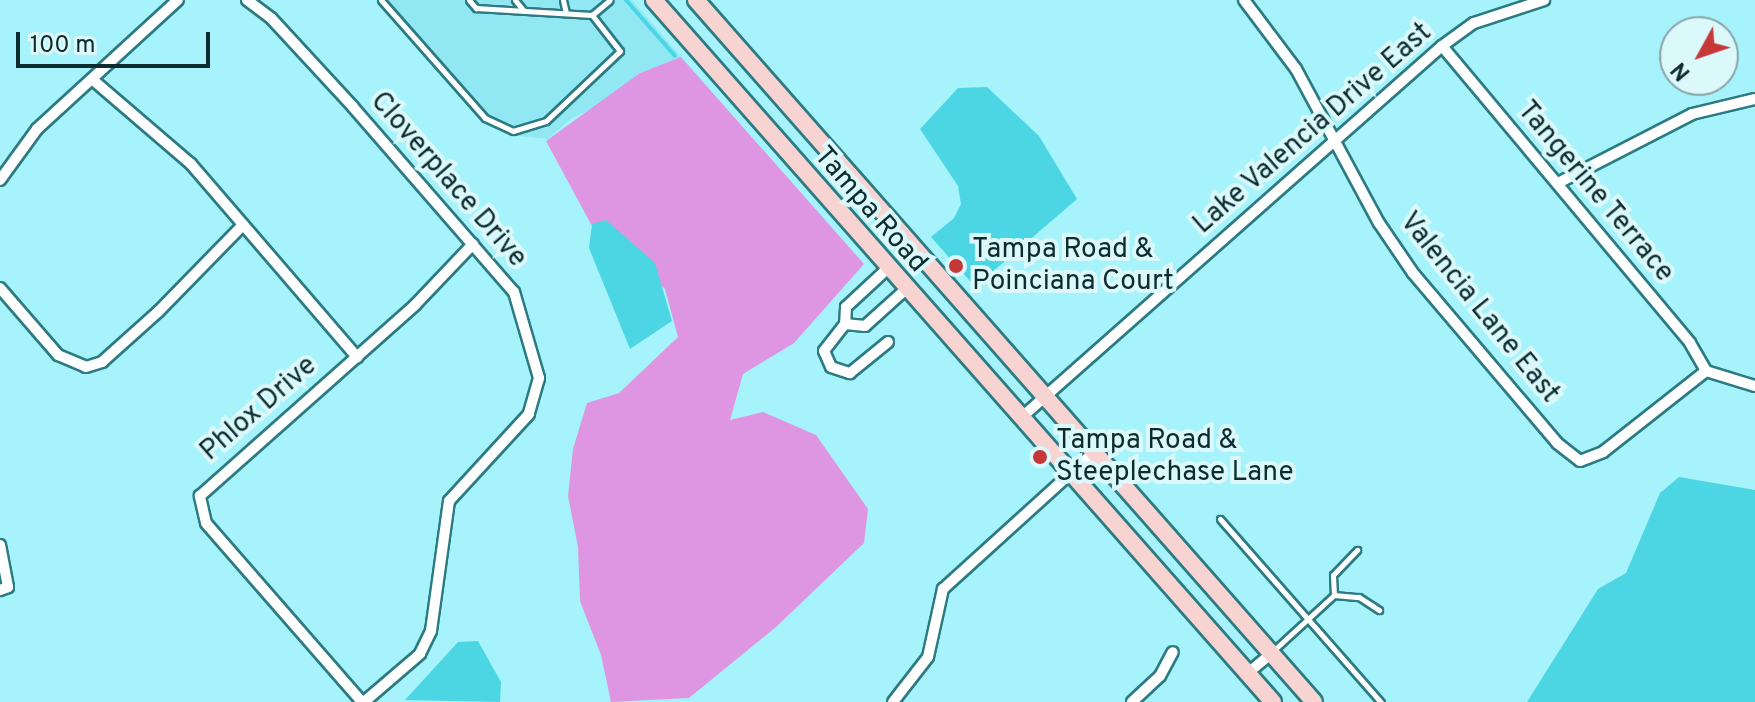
<!DOCTYPE html>
<style>
body{margin:0}
#map{position:relative;width:1755px;height:702px;overflow:hidden;background:#a7f3fc;font-family:Overpass,sans-serif}
div>[style]{position:absolute}
.built>*{inset:0;background:#91e8f3}
.green>*{inset:0;background:#de96e2}
.water>*{inset:0;background:#4cd6e4}
.stream>*{height:4px;margin:-2px;padding:0 2px;transform-origin:2px;border-radius:2px;background:#4cd6e4}
.roads{filter:drop-shadow(2px 0 #2c7b83) drop-shadow(-2px 0 #2c7b83) drop-shadow(0 2px #2c7b83) drop-shadow(0 -2px #2c7b83)}
.lane>*{height:5px;margin:-2.5px;padding:0 2.5px;transform-origin:2.5px;border-radius:2.5px;background:#fff}
.street>*{height:10px;margin:-5px;padding:0 5px;transform-origin:5px;border-radius:5px;background:#fff}
.primary>*{height:16px;margin:-8px;padding:0 8px;transform-origin:8px;border-radius:8px;background:#f7d4d1}
.dots>*{width:22px;height:22px;translate:-50% -50%;box-sizing:border-box;border:4px solid #dbf8fb;border-radius:50%}
span{translate:-50% -50%;white-space:nowrap;text-align:center;line-height:1.15;-webkit-text-stroke:8px #dbf8fb;paint-order:stroke}
.street-label{font-size:28px;color:#0c2c30}
.poi-label{font-size:28px;color:#0c2c30}
.left{translate:0 -50%;text-align:left}
.north{position:absolute;left:1659px;top:16px;width:80px;height:80px;box-sizing:border-box;background:#dbf8fb;border:2px solid #88a6aa;border-radius:50%;rotate:230deg;font-size:22px;font-weight:700;line-height:32px;text-align:center;color:#0c2c30}
.north::after{content:'';display:block;margin:auto;width:28px;height:36px;background:#c63737;clip-path:polygon(50% 0,100% 100%,50% 72%,0 100%)}
.scale{position:absolute;left:16px;top:32px;width:194px;height:36px;box-sizing:border-box;border:4px solid #0c2c30;border-top:0;padding-left:10px;font-size:24px;line-height:28px;white-space:nowrap;color:#0c2c30;-webkit-text-stroke:6px #dbf8fb;paint-order:stroke}
</style>
<div id="map">
<div class="built">
<i style="clip-path:polygon(385px 0,632px 0,681px 57px,640px 73px,604px 103px,572px 118px,548px 139px,508px 135px)"></i>
</div>
<div class="green">
<i style="clip-path:polygon(681px 57px,864px 264px,794px 343px,743px 374px,730px 420px,763px 412px,816px 435px,868px 509px,864px 543px,776px 627px,689px 698px,611px 702px,601px 655px,580px 601px,578px 547px,568px 496px,573px 449px,587px 403px,619px 393px,678px 337px,665px 289px,592px 226px,546px 141px,640px 73px)"></i>
</div>
<div class="water">
<i style="clip-path:polygon(987px 87px,1039px 136px,1077px 199px,991px 273px,970px 281px,931px 237px,954px 218px,961px 204px,958px 186px,920px 129px,958px 88px)"></i>
<i style="clip-path:polygon(606px 220px,655px 263px,672px 321px,630px 349px,589px 248px,592px 224px)"></i>
<i style="clip-path:polygon(1679px 477px,1755px 490px,1755px 702px,1527px 702px,1598px 589px,1626px 573px,1660px 493px)"></i>
<i style="clip-path:polygon(478px 641px,501px 682px,500px 702px,405px 700px,458px 642px)"></i>
</div>
<div class="stream">
<i style="left:626px;top:0;width:74px;rotate:48.8deg"></i>
</div>
<div class="roads">
<div class="lane">
<i style="left:381px;top:0;width:157px;rotate:48.6deg"></i>
<i style="left:485px;top:118px;width:31px;rotate:25deg"></i>
<i style="left:513px;top:131px;width:34px;rotate:-17deg"></i>
<i style="left:546px;top:121px;width:102px;rotate:-43.4deg"></i>
<i style="left:620px;top:51px;width:46px;rotate:-127.9deg"></i>
<i style="left:469px;top:0;width:11px;rotate:49deg"></i>
<i style="left:476px;top:8px;width:116px;rotate:3.5deg"></i>
<i style="left:592px;top:15px;width:23px;rotate:-40deg"></i>
<i style="left:515px;top:0;width:14px;rotate:51deg"></i>
<i style="left:563px;top:0;width:13px;rotate:77deg"></i>
<i style="left:1220px;top:519px;width:244px;rotate:48.7deg"></i>
<i style="left:1334px;top:595px;width:25px;rotate:5deg"></i>
<i style="left:1359px;top:597px;width:24px;rotate:33deg"></i>
<i style="left:1274px;top:650px;width:81px;rotate:-42.5deg"></i>
<i style="left:1334px;top:595px;width:20px;rotate:-93deg"></i>
<i style="left:1333px;top:575px;width:35px;rotate:-46deg"></i>
</div>
<div class="street">
<i style="left:247px;top:0;width:30px;rotate:37deg"></i>
<i style="left:271px;top:18px;width:121px;rotate:47.3deg"></i>
<i style="left:353px;top:107px;width:245px;rotate:49deg"></i>
<i style="left:514px;top:292px;width:90px;rotate:73.8deg"></i>
<i style="left:539px;top:378px;width:37px;rotate:106deg"></i>
<i style="left:529px;top:414px;width:118px;rotate:132.6deg"></i>
<i style="left:449px;top:501px;width:131px;rotate:97.9deg"></i>
<i style="left:431px;top:631px;width:25px;rotate:116deg"></i>
<i style="left:420px;top:654px;width:74px;rotate:139.4deg"></i>
<i style="left:1244px;top:0;width:86px;rotate:53deg"></i>
<i style="left:1296px;top:69px;width:175px;rotate:61.7deg"></i>
<i style="left:1379px;top:223px;width:60px;rotate:55.8deg"></i>
<i style="left:1413px;top:273px;width:223px;rotate:49.7deg"></i>
<i style="left:1557px;top:443px;width:29px;rotate:38deg"></i>
<i style="left:1580px;top:461px;width:25px;rotate:-21deg"></i>
<i style="left:1603px;top:452px;width:131px;rotate:-38.2deg"></i>
<i style="left:1706px;top:371px;width:51px;rotate:17deg"></i>
<i style="left:1442px;top:46px;width:387px;rotate:50.1deg"></i>
<i style="left:1690px;top:343px;width:32px;rotate:60deg"></i>
<i style="left:93px;top:80px;width:129px;rotate:40.6deg"></i>
<i style="left:191px;top:164px;width:255px;rotate:49.3deg"></i>
<i style="left:0;top:180px;width:63px;rotate:-54deg"></i>
<i style="left:37px;top:129px;width:191px;rotate:-42.5deg"></i>
<i style="left:1558px;top:183px;width:151px;rotate:-27.2deg"></i>
<i style="left:1692px;top:114px;width:65px;rotate:-13.4deg"></i>
<i style="left:887px;top:269px;width:56px;rotate:137.2deg"></i>
<i style="left:846px;top:307px;width:17px;rotate:93deg"></i>
<i style="left:845px;top:324px;width:34px;rotate:128deg"></i>
<i style="left:824px;top:351px;width:17px;rotate:66deg"></i>
<i style="left:831px;top:367px;width:20px;rotate:18deg"></i>
<i style="left:850px;top:373px;width:49px;rotate:-39.2deg"></i>
<i style="left:0;top:288px;width:89px;rotate:49.1deg"></i>
<i style="left:58px;top:355px;width:30px;rotate:23deg"></i>
<i style="left:86px;top:367px;width:17px;rotate:-17deg"></i>
<i style="left:102px;top:362px;width:76px;rotate:-41.8deg"></i>
<i style="left:159px;top:311px;width:120px;rotate:-45.7deg"></i>
<i style="left:845px;top:324px;width:20px;rotate:6deg"></i>
<i style="left:865px;top:326px;width:54px;rotate:-42deg"></i>
<i style="left:1022px;top:417px;width:560px;rotate:-41.46deg"></i>
<i style="left:1442px;top:46px;width:39px;rotate:-36deg"></i>
<i style="left:1474px;top:23px;width:74px;rotate:-18.2deg"></i>
<i style="left:0;top:545px;width:43px;rotate:79.2deg"></i>
<i style="left:8px;top:587px;width:9px;rotate:159deg"></i>
<i style="left:1248px;top:673px;width:30px;rotate:-40deg"></i>
<i style="left:362px;top:702px;width:237px;rotate:-131.1deg"></i>
<i style="left:206px;top:523px;width:28px;rotate:-103deg"></i>
<i style="left:200px;top:496px;width:288px;rotate:-41.6deg"></i>
<i style="left:415px;top:305px;width:84px;rotate:-46.4deg"></i>
<i style="left:893px;top:702px;width:57px;rotate:-52.1deg"></i>
<i style="left:928px;top:657px;width:70px;rotate:-77.6deg"></i>
<i style="left:943px;top:589px;width:204px;rotate:-42.2deg"></i>
<i style="left:1132px;top:702px;width:38px;rotate:-43deg"></i>
<i style="left:1160px;top:676px;width:27px;rotate:-62deg"></i>
</div>
<div class="primary">
<i style="left:654px;top:0;width:936px;rotate:48.6deg"></i>
<i style="left:696px;top:0;width:935px;rotate:48.64deg"></i>
</div>
</div>
<div class="dots">
<i style="left:956px;top:266px;background:#c63737"></i>
<i style="left:1040px;top:457px;background:#c63737"></i>
</div>
<div class="street-label">
<span style="left:1313px;top:129px;rotate:-41deg">Lake Valencia Drive East</span>
<span style="left:448px;top:180px;rotate:49deg">Cloverplace Drive</span>
<span style="left:1595px;top:192px;rotate:50deg">Tangerine Terrace</span>
<span style="left:870px;top:210px;rotate:49deg">Tampa Road</span>
<span style="left:1479px;top:308px;rotate:51deg">Valencia Lane East</span>
<span style="left:259px;top:409px;rotate:-41deg">Phlox Drive</span>
</div>
<div class="poi-label">
<span class="left" style="left:972px;top:266px">Tampa Road &amp;<br>Poinciana Court</span>
<span class="left" style="left:1056px;top:457px">Tampa Road &amp;<br>Steeplechase Lane</span>
</div>
<div class="north">N</div>
<div class="scale">100 m</div>
</div>
